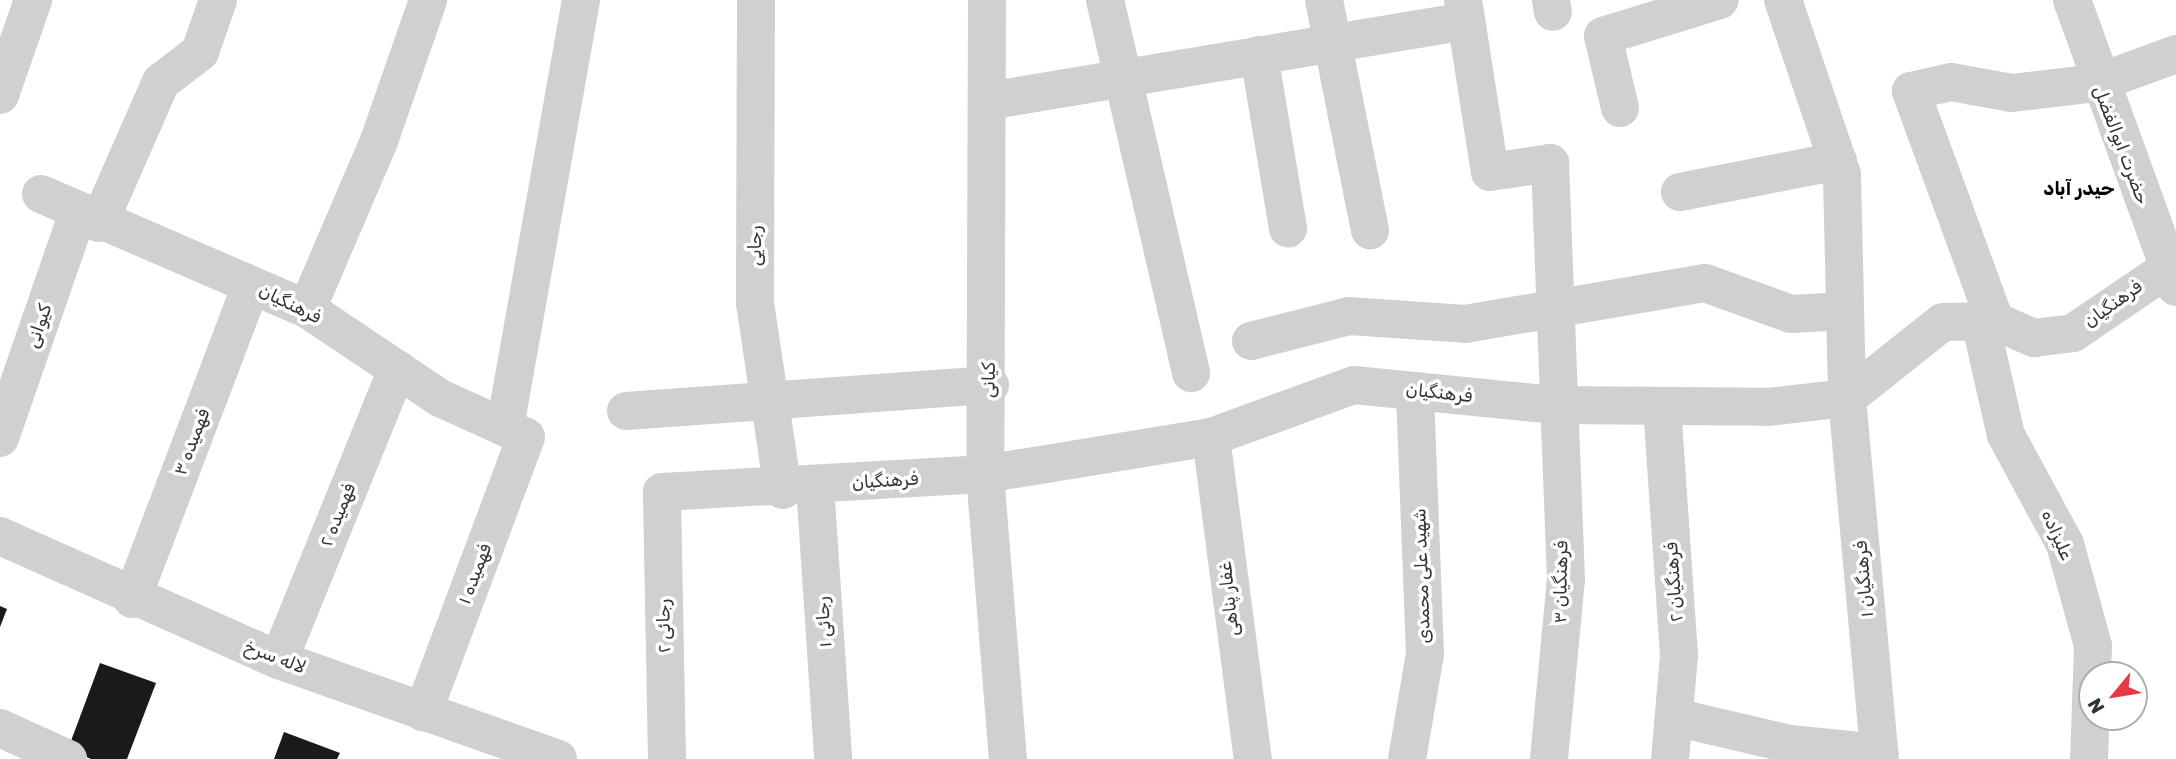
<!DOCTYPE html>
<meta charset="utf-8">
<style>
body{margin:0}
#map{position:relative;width:2176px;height:759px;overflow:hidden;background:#fff;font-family:Rubik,Vazirmatn,sans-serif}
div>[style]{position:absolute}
.building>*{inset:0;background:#1a1a1a}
.minor>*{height:38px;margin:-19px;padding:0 19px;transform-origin:19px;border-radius:19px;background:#d0d0d0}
span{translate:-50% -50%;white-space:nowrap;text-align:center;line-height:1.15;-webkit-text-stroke:7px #fff;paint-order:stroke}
.street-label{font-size:18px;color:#333}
.neighbourhood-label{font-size:19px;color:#000;font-weight:700}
.north{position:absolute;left:2078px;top:661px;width:70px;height:70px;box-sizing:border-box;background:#fff;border:2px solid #adadad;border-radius:50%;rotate:240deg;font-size:19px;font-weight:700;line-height:28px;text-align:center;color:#333}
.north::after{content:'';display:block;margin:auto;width:24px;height:32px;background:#e63946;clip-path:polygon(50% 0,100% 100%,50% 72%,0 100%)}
</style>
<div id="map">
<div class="building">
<i style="clip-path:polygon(0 606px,7px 609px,0 627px)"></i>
<i style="clip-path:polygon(100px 663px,156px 683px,127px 759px,91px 759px,68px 749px)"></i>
<i style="clip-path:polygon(284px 732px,340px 753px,337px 759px,274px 759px)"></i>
</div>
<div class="minor">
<i style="left:756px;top:0;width:303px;rotate:90.2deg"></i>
<i style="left:755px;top:303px;width:189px;rotate:81.5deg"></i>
<i style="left:987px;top:0;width:474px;rotate:90.2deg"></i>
<i style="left:985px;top:474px;width:286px;rotate:85.4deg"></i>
<i style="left:1105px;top:0;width:383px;rotate:77deg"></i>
<i style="left:1324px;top:0;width:235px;rotate:78.7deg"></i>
<i style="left:1463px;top:0;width:174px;rotate:81.1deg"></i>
<i style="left:1490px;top:172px;width:61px;rotate:-8.5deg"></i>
<i style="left:1550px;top:163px;width:416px;rotate:87.8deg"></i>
<i style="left:1566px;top:579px;width:181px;rotate:95.4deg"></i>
<i style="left:1551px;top:0;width:12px;rotate:81deg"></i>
<i style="left:1783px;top:0;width:184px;rotate:71.3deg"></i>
<i style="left:1842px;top:174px;width:224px;rotate:88.7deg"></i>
<i style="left:1847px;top:398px;width:363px;rotate:84.8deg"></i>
<i style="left:2072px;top:0;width:305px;rotate:70.1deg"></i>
<i style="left:1259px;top:55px;width:176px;rotate:80.5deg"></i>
<i style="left:0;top:95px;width:101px;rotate:-70.8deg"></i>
<i style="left:988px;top:101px;width:485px;rotate:-9.5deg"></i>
<i style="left:1620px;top:108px;width:74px;rotate:-103.3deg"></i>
<i style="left:1603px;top:36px;width:122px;rotate:-17.1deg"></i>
<i style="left:1680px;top:192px;width:161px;rotate:-11.1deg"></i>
<i style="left:41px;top:194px;width:290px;rotate:23.4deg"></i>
<i style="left:307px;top:309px;width:160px;rotate:33.8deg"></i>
<i style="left:440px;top:398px;width:94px;rotate:24.4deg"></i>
<i style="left:526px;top:437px;width:294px;rotate:110.5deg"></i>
<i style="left:99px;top:223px;width:154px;rotate:-66.3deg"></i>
<i style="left:161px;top:82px;width:49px;rotate:-37.6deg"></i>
<i style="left:200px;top:52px;width:55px;rotate:-70.9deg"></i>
<i style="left:307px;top:309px;width:183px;rotate:-66.8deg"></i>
<i style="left:379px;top:141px;width:149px;rotate:-70.8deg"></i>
<i style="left:1980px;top:321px;width:117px;rotate:77.2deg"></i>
<i style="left:2006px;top:435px;width:124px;rotate:61.6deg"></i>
<i style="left:2065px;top:544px;width:106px;rotate:74.6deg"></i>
<i style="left:2093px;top:646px;width:113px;rotate:92deg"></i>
<i style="left:1995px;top:321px;width:245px;rotate:-110.1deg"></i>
<i style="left:1911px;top:91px;width:41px;rotate:-12.7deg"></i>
<i style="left:1951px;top:82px;width:62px;rotate:10.2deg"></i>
<i style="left:2012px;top:93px;width:86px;rotate:-6.7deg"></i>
<i style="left:2097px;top:83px;width:84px;rotate:-20.2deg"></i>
<i style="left:1251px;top:341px;width:101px;rotate:-14.3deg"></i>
<i style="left:1349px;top:316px;width:116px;rotate:3.9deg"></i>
<i style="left:1465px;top:324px;width:243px;rotate:-9.7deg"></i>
<i style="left:1705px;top:283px;width:91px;rotate:19.8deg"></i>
<i style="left:1791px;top:314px;width:53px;rotate:-3.2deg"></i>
<i style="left:1662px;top:406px;width:250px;rotate:86.1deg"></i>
<i style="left:1679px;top:655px;width:104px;rotate:94.9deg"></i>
<i style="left:626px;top:411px;width:365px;rotate:-4.1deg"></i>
<i style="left:505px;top:427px;width:434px;rotate:-79.9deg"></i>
<i style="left:1211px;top:437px;width:325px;rotate:82.6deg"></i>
<i style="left:0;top:438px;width:238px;rotate:-70.9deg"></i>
<i style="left:815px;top:485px;width:275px;rotate:86.2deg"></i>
<i style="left:0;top:536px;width:305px;rotate:24deg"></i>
<i style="left:279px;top:660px;width:296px;rotate:19.5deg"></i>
<i style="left:132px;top:599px;width:335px;rotate:-69.2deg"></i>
<i style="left:279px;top:660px;width:314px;rotate:-67.9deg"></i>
<i style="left:1674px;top:717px;width:119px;rotate:13.1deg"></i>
<i style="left:1790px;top:744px;width:90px;rotate:5.7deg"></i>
<i style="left:0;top:728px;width:75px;rotate:24.5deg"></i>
<i style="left:667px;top:759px;width:267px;rotate:-91.1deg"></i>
<i style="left:662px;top:492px;width:324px;rotate:-3.2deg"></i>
<i style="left:985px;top:474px;width:229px;rotate:-9.3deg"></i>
<i style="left:1211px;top:437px;width:152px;rotate:-20deg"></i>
<i style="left:1354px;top:385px;width:201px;rotate:5.7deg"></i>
<i style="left:1554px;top:405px;width:213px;rotate:0.5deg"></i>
<i style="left:1767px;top:407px;width:81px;rotate:-6.4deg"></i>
<i style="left:1847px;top:398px;width:122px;rotate:-38.4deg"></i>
<i style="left:1943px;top:322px;width:52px;rotate:-1.1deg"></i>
<i style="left:1995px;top:321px;width:43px;rotate:23.6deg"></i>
<i style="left:2034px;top:338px;width:39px;rotate:-7deg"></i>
<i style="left:2073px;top:333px;width:125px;rotate:-34.2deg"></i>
<i style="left:1407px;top:759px;width:107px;rotate:-80.3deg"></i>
<i style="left:1425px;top:654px;width:263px;rotate:-92.2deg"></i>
</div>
<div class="street-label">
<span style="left:2121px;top:145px;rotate:69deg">حضرت ابوالفضل</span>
<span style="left:755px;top:246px;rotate:-90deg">رجایی</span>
<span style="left:290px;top:304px;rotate:26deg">فرهنگیان</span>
<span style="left:2113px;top:304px;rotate:-36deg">فرهنگیان</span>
<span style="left:39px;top:326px;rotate:-71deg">کیوانی</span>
<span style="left:989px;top:380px;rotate:-89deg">کیانی</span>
<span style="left:1439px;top:393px;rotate:6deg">فرهنگیان</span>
<span style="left:192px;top:442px;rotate:-69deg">فهمیده ۳</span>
<span style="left:885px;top:481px;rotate:-4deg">فرهنگیان</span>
<span style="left:338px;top:515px;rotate:-68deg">فهمیده ۲</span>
<span style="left:2057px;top:535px;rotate:66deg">علیزاده</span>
<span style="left:475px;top:574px;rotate:-69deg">فهمیده ۱</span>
<span style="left:1422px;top:576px;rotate:-92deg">شهید علی محمدی</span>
<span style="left:1864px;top:579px;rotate:-95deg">فرهنگیان ۱</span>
<span style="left:1561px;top:582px;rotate:-89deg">فرهنگیان ۳</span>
<span style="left:1674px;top:582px;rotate:-94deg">فرهنگیان ۲</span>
<span style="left:1229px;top:599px;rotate:-96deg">غفار پناهی</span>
<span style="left:824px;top:622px;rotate:-94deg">رجائی ۱</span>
<span style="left:664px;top:626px;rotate:-91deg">رجائی ۲</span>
<span style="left:275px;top:657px;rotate:21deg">لاله سرخ</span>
</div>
<div class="neighbourhood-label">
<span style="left:2079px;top:189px">حیدر آباد</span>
</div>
<div class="north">N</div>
</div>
